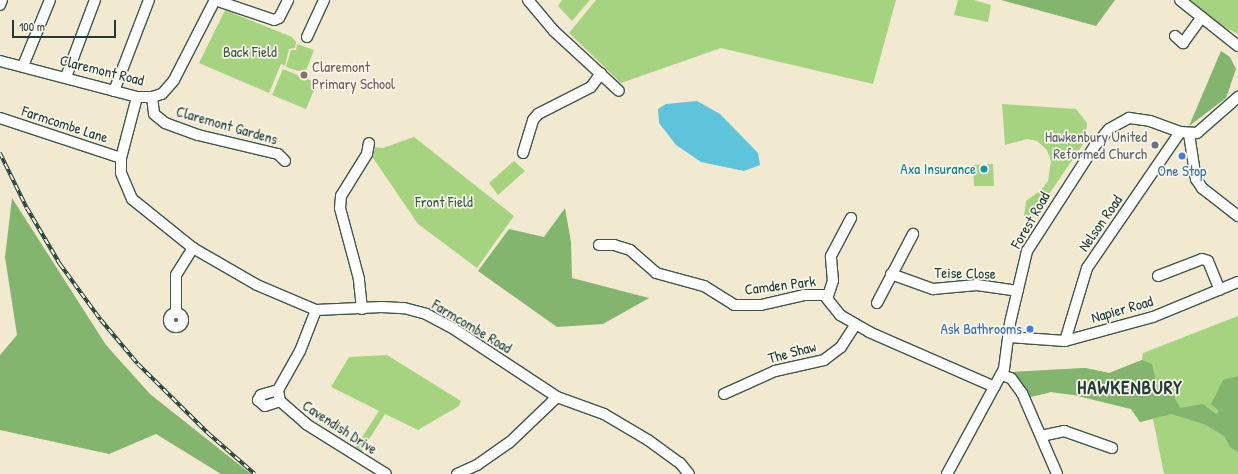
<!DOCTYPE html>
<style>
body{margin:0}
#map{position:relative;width:1238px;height:474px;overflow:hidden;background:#f1ead1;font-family:"Patrick Hand",sans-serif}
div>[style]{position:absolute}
.green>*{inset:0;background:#a6d37f}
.forest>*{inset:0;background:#84b56e}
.water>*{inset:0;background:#5ec4db}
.roads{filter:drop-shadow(1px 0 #3e574c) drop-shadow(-1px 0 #3e574c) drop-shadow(0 1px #3e574c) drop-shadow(0 -1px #3e574c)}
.minor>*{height:10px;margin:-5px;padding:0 5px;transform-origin:5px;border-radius:5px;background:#fff}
.minor>.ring{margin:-5px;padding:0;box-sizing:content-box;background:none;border:10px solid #fff;border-radius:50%}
.rail>*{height:3.5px;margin-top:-1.75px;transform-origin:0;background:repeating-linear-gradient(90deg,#fbf7ec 0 6px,#1f3d34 0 12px);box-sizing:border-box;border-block:1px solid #1f3d34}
.dots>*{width:11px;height:11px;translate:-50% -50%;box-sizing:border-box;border:2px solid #fbf7ec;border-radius:50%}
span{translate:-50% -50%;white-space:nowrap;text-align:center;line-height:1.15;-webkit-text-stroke:3.5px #fbf7ec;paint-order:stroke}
.park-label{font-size:15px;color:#3a5b43}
.education-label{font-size:15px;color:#785e54}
.left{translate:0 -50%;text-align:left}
.street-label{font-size:15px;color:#1f3d34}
.worship-label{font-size:15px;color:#5b616d}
.right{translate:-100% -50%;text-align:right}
.culture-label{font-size:15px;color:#0d838f}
.shop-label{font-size:15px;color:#366cbe}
.district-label{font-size:19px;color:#1f3d34;font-weight:700;letter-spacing:1px}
.scale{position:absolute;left:12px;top:20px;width:104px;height:18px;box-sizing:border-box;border:2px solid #1f3d34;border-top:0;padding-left:5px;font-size:12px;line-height:14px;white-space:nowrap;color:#1f3d34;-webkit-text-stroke:3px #fbf7ec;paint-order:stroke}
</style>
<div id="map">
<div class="green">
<i style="clip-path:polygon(562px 0,590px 0,572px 21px,558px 6px)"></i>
<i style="clip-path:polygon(596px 0,896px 0,873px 84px,721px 48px,621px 83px,569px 33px)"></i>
<i style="clip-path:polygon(958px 0,974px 0,991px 5px,988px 22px,954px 15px)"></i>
<i style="clip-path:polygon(1190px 0,1238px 0,1238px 34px,1220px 25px)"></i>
<i style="clip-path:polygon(225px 10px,292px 37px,296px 42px,295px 48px,289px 49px,285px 66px,281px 64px,269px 93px,199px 63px)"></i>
<i style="clip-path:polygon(297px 44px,314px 50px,305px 73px,286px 67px,291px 50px,296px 50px)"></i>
<i style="clip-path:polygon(283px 69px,317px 83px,306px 109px,272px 95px)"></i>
<i style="clip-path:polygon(1002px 104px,1076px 109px,1087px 123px,1086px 140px,1032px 219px,1024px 216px,1026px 201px,1041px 190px,1048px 181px,1051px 161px,1047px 150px,1037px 141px,1027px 139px,1005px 145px)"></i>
<i style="clip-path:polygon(414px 137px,514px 216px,477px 268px,418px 224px,369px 152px,372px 147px,383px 148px)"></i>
<i style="clip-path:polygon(514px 161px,525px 171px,498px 195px,489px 183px)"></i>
<i style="clip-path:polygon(993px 164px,994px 186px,974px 186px,973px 165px)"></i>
<i style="clip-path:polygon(1238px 316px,1238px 474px,1164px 474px,1153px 419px,1140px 422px,1131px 409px,1074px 395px,1051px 392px,1030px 397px,1013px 372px,1085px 368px,1109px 373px,1142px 360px,1143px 353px)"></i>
<i style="clip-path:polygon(387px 355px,461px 401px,459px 406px,418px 430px,385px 414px,361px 452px,355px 448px,379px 411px,331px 387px,349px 357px)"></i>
</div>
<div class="forest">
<i style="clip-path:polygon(1001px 0,1115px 0,1096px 26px)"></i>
<i style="clip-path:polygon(1221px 51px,1230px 57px,1236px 69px,1226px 98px,1189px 126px)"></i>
<i style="clip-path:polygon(12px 198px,106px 345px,150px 394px,251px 474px,221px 474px,156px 434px,109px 454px,0 430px,0 355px,17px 335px,5px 257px)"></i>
<i style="clip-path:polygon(565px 208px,571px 242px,572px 278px,649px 298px,603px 324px,557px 327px,478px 271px,509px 229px,544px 237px)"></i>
<i style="clip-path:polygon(1142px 360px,1152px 364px,1158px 390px,1174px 396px,1180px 408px,1203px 404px,1216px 414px,1219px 411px,1211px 404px,1223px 380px,1238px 376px,1238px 452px,1231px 448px,1224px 436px,1204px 424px,1171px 414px,1140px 422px,1131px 409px,1074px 395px,1051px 392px,1030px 397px,1013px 372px,1085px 368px,1109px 373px)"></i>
</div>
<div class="water">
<i style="clip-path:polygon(697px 101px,720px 114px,758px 153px,760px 165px,744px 171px,701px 162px,676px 145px,659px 123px,658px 109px,666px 104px)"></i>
</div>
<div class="roads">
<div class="minor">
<i style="left:528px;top:0;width:40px;rotate:50deg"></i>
<i style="left:554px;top:31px;width:88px;rotate:42.7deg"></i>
<i style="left:1180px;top:0;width:74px;rotate:38.4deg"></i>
<i style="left:0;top:5px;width:5px;rotate:-68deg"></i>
<i style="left:1175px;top:36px;width:11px;rotate:41deg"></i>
<i style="left:1183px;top:43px;width:32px;rotate:-54deg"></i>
<i style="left:307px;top:37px;width:41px;rotate:-65.3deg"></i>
<i style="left:0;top:61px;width:142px;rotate:14.7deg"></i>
<i style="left:137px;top:97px;width:15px"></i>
<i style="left:152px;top:97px;width:10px;rotate:-17deg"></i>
<i style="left:162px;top:94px;width:18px;rotate:-49deg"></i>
<i style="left:174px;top:80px;width:90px;rotate:-62.9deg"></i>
<i style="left:215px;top:0;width:62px;rotate:18.7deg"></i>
<i style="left:274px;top:20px;width:5px;rotate:-22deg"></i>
<i style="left:279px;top:18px;width:20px;rotate:-63deg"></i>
<i style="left:23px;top:66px;width:71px;rotate:-67.8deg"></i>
<i style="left:66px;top:77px;width:82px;rotate:-69.4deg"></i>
<i style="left:114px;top:91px;width:97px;rotate:-69deg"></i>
<i style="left:137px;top:97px;width:63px;rotate:104.7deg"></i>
<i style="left:121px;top:158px;width:15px;rotate:90deg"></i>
<i style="left:121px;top:173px;width:28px;rotate:67deg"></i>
<i style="left:132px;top:199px;width:78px;rotate:38.8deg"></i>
<i style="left:193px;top:248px;width:74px;rotate:30deg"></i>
<i style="left:257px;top:285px;width:64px;rotate:23deg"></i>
<i style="left:316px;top:310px;width:66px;rotate:-2.6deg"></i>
<i style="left:382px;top:307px;width:22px;rotate:3deg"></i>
<i style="left:404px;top:308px;width:23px;rotate:15deg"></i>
<i style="left:426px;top:314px;width:32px;rotate:28deg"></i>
<i style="left:454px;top:329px;width:123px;rotate:33.4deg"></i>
<i style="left:557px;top:397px;width:50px;rotate:19.9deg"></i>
<i style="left:604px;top:414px;width:51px;rotate:30.6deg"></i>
<i style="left:648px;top:440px;width:39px;rotate:36deg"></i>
<i style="left:680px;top:463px;width:14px;rotate:51deg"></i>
<i style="left:152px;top:97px;width:17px;rotate:83deg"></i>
<i style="left:154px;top:114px;width:14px;rotate:39deg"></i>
<i style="left:165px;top:123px;width:35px;rotate:20deg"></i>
<i style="left:198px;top:135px;width:82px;rotate:13.4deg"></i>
<i style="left:278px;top:154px;width:10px;rotate:45deg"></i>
<i style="left:0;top:118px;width:127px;rotate:18.3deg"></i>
<i style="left:1189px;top:134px;width:46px;rotate:81.2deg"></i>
<i style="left:1196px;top:179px;width:11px;rotate:56deg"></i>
<i style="left:1202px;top:188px;width:46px;rotate:37.9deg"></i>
<i style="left:523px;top:153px;width:34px;rotate:-73deg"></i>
<i style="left:533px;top:120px;width:8px;rotate:-50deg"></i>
<i style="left:538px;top:114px;width:59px;rotate:-27deg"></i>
<i style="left:591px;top:87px;width:17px;rotate:-54deg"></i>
<i style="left:599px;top:245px;width:15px"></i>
<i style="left:614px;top:245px;width:17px;rotate:17deg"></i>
<i style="left:630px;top:250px;width:35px;rotate:41deg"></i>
<i style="left:656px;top:273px;width:50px;rotate:15.2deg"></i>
<i style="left:704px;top:286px;width:36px;rotate:32deg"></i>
<i style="left:734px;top:305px;width:27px"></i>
<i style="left:761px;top:305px;width:44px;rotate:-13.1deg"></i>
<i style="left:804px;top:295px;width:20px"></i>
<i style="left:824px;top:295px;width:26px;rotate:51deg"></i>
<i style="left:840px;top:315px;width:34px;rotate:30deg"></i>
<i style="left:869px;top:332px;width:137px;rotate:23.6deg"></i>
<i style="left:891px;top:274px;width:45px;rotate:19.7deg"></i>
<i style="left:933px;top:289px;width:44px;rotate:-5.2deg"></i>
<i style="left:977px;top:285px;width:41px;rotate:8.3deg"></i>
<i style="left:1158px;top:276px;width:47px;rotate:-21.1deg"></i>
<i style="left:1202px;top:259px;width:6px;rotate:18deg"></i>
<i style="left:1208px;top:261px;width:31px;rotate:68deg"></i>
<i style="left:828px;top:296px;width:16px;rotate:-72deg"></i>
<i style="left:833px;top:281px;width:25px;rotate:-95deg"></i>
<i style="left:831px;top:256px;width:43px;rotate:-62.2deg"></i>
<i style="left:877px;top:303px;width:78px;rotate:-62.4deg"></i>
<i style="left:362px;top:309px;width:30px;rotate:-96deg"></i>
<i style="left:359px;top:279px;width:73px;rotate:-105deg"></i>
<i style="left:340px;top:208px;width:12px;rotate:-85deg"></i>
<i style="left:341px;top:196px;width:49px;rotate:-58.2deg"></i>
<i style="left:367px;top:154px;width:11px;rotate:-80deg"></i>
<i style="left:316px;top:310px;width:44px;rotate:111.3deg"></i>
<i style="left:300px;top:351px;width:45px;rotate:119.4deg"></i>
<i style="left:278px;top:390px;width:11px;rotate:80deg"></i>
<i style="left:280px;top:401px;width:35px;rotate:41deg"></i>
<i style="left:306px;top:424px;width:94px;rotate:32deg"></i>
<i class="ring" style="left:169px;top:313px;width:4px;height:4px"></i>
<i style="left:176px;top:313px;width:38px;rotate:-90deg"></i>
<i style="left:176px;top:275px;width:32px;rotate:-58deg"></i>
<i style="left:1009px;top:337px;width:56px;rotate:4.1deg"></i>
<i style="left:1065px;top:341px;width:91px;rotate:-15.3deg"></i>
<i style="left:1153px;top:317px;width:92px;rotate:-22.4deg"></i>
<i style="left:1065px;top:341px;width:76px;rotate:-73.2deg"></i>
<i style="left:1087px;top:268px;width:165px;rotate:-55.6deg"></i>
<i style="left:1001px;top:375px;width:10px;rotate:17deg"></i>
<i style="left:1011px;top:378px;width:19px;rotate:54deg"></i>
<i style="left:1022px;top:393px;width:88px;rotate:66.6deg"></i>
<i style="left:278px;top:390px;width:18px;rotate:164deg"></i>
<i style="left:261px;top:395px;width:6px;rotate:121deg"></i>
<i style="left:258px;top:400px;width:9px;rotate:41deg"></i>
<i style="left:265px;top:406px;width:16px;rotate:-18deg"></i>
<i style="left:724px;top:394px;width:56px;rotate:-24.3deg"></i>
<i style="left:775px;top:371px;width:50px;rotate:-12.7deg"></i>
<i style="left:824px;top:360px;width:21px;rotate:-37deg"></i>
<i style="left:841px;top:347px;width:27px;rotate:-57deg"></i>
<i style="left:1041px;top:436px;width:24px;rotate:-12deg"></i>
<i style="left:1064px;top:431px;width:51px;rotate:19.5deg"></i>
<i style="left:457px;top:474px;width:22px;rotate:-24deg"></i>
<i style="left:477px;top:465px;width:39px;rotate:-35deg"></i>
<i style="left:509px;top:443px;width:66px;rotate:-43.8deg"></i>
<i style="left:947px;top:474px;width:119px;rotate:-61.5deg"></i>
<i style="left:1004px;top:369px;width:46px;rotate:-82.6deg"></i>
<i style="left:1010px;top:323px;width:74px;rotate:-76.7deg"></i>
<i style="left:1027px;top:251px;width:124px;rotate:-57.2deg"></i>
<i style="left:1094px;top:147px;width:23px;rotate:-50deg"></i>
<i style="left:1109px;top:129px;width:23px;rotate:-29deg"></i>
<i style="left:1129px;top:118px;width:21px;rotate:8deg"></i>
<i style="left:1150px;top:121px;width:32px;rotate:20deg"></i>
<i style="left:1180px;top:132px;width:17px;rotate:3deg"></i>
<i style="left:1197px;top:133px;width:55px;rotate:-41.3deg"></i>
</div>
</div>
<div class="rail">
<i style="left:0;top:153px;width:61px;rotate:63.9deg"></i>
<i style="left:27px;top:208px;width:65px;rotate:59.5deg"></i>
<i style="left:60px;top:264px;width:69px;rotate:53.8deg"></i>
<i style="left:101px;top:320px;width:57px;rotate:49.9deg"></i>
<i style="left:138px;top:364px;width:98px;rotate:44.6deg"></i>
<i style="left:208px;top:433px;width:62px;rotate:41.1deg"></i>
</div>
<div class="dots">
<i style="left:304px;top:75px;background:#8d6e63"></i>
<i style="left:1155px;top:145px;background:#6b7280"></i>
<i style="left:1182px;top:156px;background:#3f7fe0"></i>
<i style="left:984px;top:169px;background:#0f9aa8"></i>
<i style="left:1030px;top:329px;background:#3f7fe0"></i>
</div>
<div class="park-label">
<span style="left:250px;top:52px">Back Field</span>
<span style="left:444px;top:202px">Front Field</span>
</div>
<div class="education-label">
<span class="left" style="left:312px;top:75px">Claremont<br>Primary School</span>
</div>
<div class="street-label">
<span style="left:102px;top:70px;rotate:14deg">Claremont Road</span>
<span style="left:65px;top:124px;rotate:18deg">Farmcombe Lane</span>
<span style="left:227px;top:125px;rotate:16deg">Claremont Gardens</span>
<span style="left:1030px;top:220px;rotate:-60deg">Forest Road</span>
<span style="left:1100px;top:223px;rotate:-55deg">Nelson Road</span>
<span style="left:965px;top:273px;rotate:1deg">Teise Close</span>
<span style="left:780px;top:285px;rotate:-7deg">Camden Park</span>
<span style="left:1122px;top:309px;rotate:-16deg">Napier Road</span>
<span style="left:472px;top:326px;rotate:31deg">Farmcombe Road</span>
<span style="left:792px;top:352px;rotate:-15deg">The Shaw</span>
<span style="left:340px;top:427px;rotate:33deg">Cavendish Drive</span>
</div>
<div class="worship-label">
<span class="right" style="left:1147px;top:145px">Hawkenbury United<br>Reformed Church</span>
</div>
<div class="culture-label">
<span class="right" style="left:976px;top:169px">Axa Insurance</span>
</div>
<div class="shop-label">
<span style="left:1182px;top:171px">One Stop</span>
<span class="right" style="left:1022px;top:329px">Ask Bathrooms</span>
</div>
<div class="district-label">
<span style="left:1130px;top:388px">HAWKENBURY</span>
</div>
<div class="scale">100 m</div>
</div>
